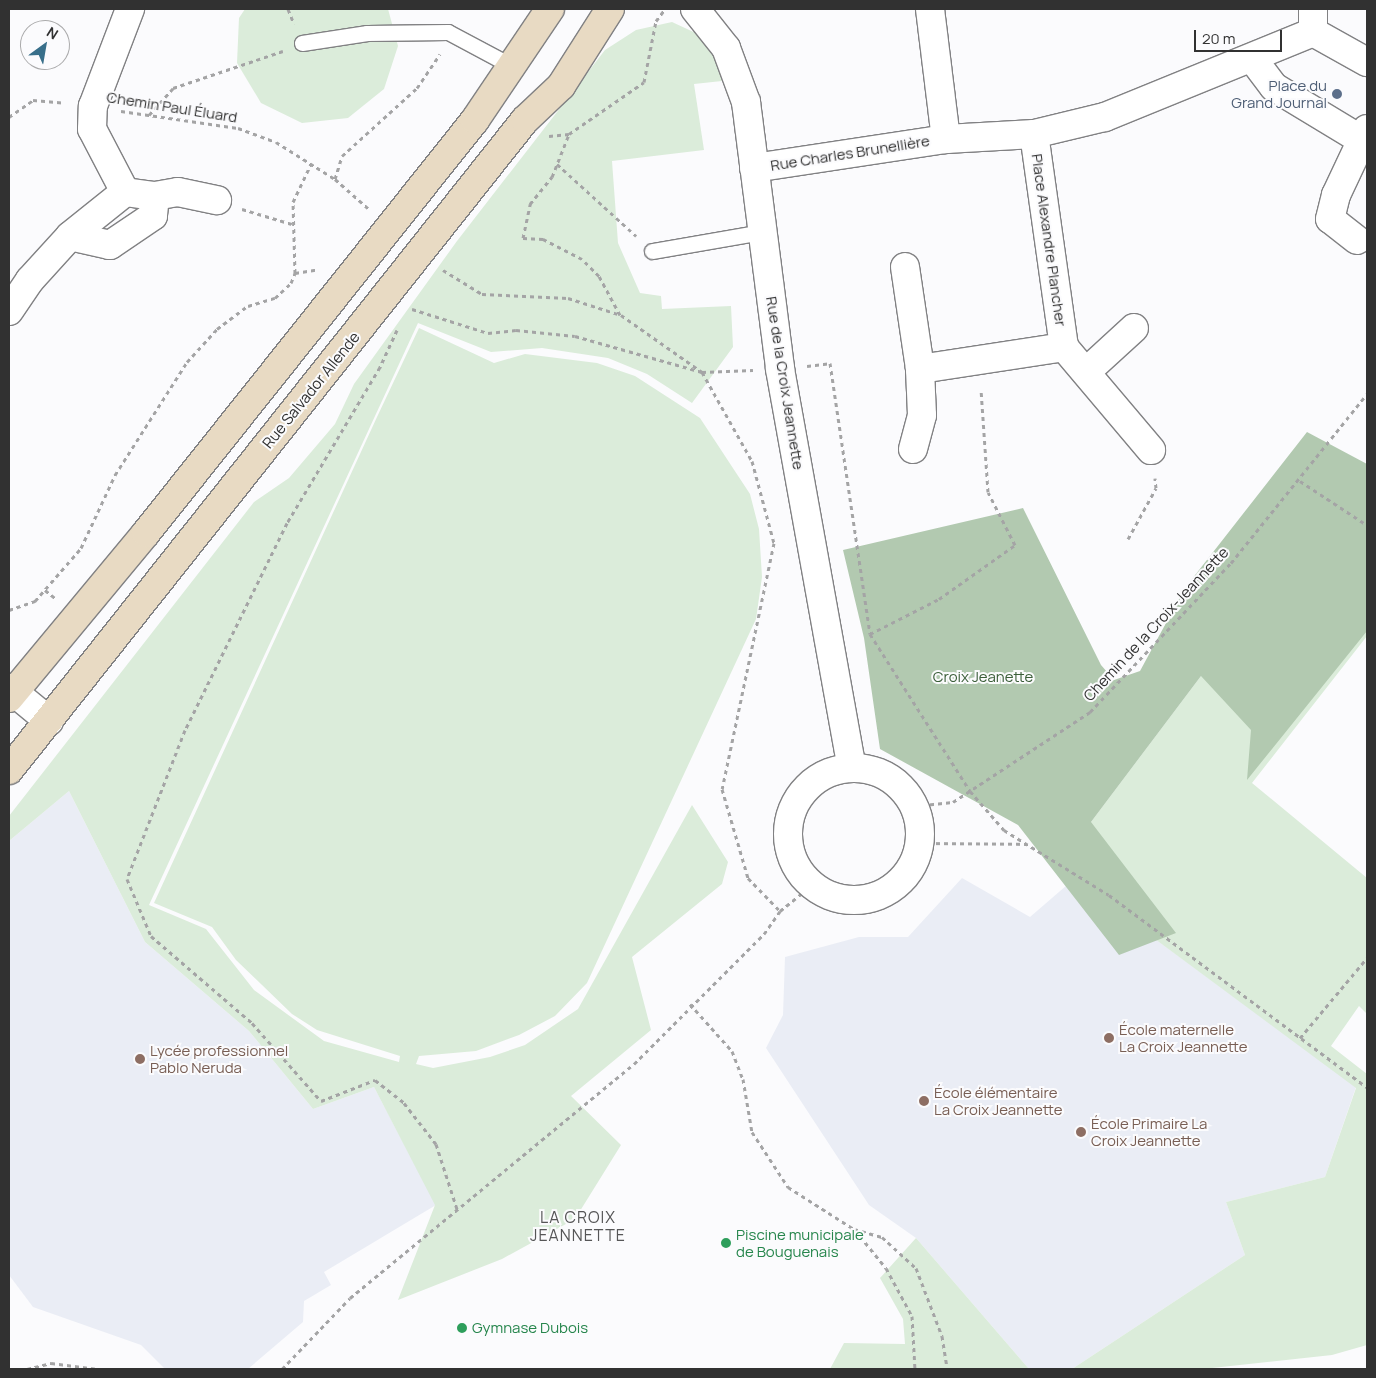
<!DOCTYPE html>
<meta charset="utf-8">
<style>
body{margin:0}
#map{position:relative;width:1376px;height:1378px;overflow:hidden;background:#fbfbfd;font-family:Manrope,sans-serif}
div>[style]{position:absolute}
.built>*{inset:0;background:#eaedf5}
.green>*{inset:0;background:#dbecda}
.forest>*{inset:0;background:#b2c9b0}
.path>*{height:3px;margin-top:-1.5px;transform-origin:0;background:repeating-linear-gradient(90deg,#a4a4a5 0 4px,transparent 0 8px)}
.roads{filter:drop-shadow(1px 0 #818183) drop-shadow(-1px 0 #818183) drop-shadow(0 1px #818183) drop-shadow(0 -1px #818183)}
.lane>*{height:15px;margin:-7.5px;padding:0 7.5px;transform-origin:7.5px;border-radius:7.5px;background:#fff}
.street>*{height:28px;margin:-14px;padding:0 14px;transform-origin:14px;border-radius:14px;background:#fff}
.street>.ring{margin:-14px;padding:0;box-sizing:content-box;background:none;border:28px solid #fff;border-radius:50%}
.secondary>*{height:28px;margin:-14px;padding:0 14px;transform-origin:14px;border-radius:14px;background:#e8dac3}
.dots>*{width:14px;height:14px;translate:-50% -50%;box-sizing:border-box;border:2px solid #fbfbfd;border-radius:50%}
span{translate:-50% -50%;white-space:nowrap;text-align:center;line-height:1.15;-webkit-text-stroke:4px #fbfbfd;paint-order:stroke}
.service-label{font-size:15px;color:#4e5e75}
.right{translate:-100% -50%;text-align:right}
.street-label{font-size:15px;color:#313131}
.park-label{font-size:15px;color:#3b5e39}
.education-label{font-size:15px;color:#785e54}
.left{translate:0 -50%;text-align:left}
.leisure-label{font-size:15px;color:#27864d}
.neighbourhood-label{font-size:16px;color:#565657;letter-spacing:1px}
.frame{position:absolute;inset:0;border:10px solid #313131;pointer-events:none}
.north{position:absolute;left:20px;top:20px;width:50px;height:50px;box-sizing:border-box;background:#fbfbfd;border:1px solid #aaaaab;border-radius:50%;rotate:32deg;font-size:14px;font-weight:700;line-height:20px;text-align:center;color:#313131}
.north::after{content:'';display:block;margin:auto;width:18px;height:22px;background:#386f8a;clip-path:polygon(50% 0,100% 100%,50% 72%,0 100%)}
.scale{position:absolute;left:1194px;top:30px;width:88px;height:22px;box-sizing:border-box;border:2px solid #313131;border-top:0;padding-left:6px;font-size:15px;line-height:18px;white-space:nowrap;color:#313131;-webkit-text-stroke:4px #fbfbfd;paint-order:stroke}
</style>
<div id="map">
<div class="built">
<i style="clip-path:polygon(69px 791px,145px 942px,249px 1031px,313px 1109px,374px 1087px,436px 1205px,324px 1272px,331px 1285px,304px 1301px,303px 1322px,248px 1369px,165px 1369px,141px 1345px,33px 1307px,9px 1275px,9px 841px)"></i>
<i style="clip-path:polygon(962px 878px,1030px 917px,1074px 879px,1356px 1087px,1325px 1177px,1226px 1202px,1245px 1255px,1072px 1369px,1029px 1369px,916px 1238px,869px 1205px,766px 1048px,783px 1015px,785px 957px,859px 937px,908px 937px)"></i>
</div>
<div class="green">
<i style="clip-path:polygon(245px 9px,388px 9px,398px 46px,384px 89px,348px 118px,302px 123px,261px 103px,237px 63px,239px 18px)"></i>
<i style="clip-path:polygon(672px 22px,700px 35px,717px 58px,722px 81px,694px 84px,704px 150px,612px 161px,618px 243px,640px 293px,661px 296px,662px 309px,731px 306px,733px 347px,692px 403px,647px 374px,608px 358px,542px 348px,491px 352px,418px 323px,149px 905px,206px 929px,254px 990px,324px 1041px,399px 1062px,400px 1056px,317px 1030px,292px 1014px,236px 960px,212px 927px,154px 903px,377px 417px,419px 328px,494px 363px,525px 354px,597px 363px,635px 376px,700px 418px,750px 494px,759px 529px,762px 577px,756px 619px,587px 983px,555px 1016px,519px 1035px,476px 1051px,419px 1056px,416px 1064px,433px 1068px,490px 1057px,525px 1045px,578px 1009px,692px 805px,728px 862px,722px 884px,632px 957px,651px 1030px,571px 1096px,621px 1145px,575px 1219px,502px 1259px,398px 1300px,435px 1205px,374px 1087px,313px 1109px,249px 1031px,145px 942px,69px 791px,9px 841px,9px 816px,254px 502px,289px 478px,335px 424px,354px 384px,457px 241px,605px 50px,636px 30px)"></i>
<i style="clip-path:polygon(1367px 477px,1367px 636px,1252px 783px,1367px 878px,1367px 1014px,1359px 1006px,1331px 1046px,1367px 1074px,1367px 1345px,1332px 1355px,1203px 1369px,1072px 1369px,1245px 1255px,1226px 1202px,1325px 1177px,1356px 1088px,1074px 879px,1091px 822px,1201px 676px)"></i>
<i style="clip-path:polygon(916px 1238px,1029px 1369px,830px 1369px,844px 1343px,905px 1344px,903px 1319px,880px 1278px)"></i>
</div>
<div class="forest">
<i style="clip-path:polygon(1307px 432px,1367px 464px,1367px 631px,1247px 780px,1251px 730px,1201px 676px,1091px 822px,1176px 933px,1119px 955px,1018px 825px,880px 749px,864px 638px,843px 550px,1023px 508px,1101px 665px,1114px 680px,1140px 671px,1185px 588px)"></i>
</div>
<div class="path">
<i style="left:288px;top:9px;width:16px;rotate:68deg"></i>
<i style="left:121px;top:111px;width:118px;rotate:8.3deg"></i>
<i style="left:238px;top:128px;width:40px;rotate:20.2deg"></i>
<i style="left:276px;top:142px;width:70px;rotate:32.1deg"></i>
<i style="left:335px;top:179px;width:45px;rotate:41.4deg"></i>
<i style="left:149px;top:115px;width:36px;rotate:-48deg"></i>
<i style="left:173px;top:88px;width:116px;rotate:-18.6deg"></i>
<i style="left:9px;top:117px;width:29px;rotate:-35deg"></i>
<i style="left:33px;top:100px;width:32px;rotate:5deg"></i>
<i style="left:549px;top:136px;width:20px;rotate:-6deg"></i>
<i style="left:557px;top:164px;width:107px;rotate:42.3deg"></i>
<i style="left:335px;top:179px;width:24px;rotate:-73deg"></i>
<i style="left:342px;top:156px;width:101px;rotate:-42.2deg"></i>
<i style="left:417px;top:88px;width:41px;rotate:-55.9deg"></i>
<i style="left:242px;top:209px;width:52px;rotate:16.7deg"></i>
<i style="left:443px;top:270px;width:46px;rotate:31.6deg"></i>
<i style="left:482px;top:294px;width:86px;rotate:2.7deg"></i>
<i style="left:568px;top:298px;width:56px;rotate:17.8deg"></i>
<i style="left:621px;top:315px;width:99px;rotate:35.1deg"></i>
<i style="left:702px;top:372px;width:51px;rotate:-2.2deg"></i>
<i style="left:295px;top:273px;width:24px;rotate:-9deg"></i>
<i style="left:412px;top:309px;width:80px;rotate:17.5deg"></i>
<i style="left:488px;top:333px;width:28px;rotate:-6deg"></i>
<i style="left:516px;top:330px;width:59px;rotate:5.8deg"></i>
<i style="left:575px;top:336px;width:132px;rotate:15.8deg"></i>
<i style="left:702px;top:372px;width:102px;rotate:60.7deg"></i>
<i style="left:752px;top:461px;width:85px;rotate:75deg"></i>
<i style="left:774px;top:543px;width:251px;rotate:101.9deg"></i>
<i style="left:722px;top:789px;width:93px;rotate:73.7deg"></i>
<i style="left:748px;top:878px;width:46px;rotate:45.9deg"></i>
<i style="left:620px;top:315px;width:44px;rotate:-118.3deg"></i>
<i style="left:599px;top:276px;width:24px;rotate:-135deg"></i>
<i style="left:582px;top:259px;width:44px;rotate:-152.9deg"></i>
<i style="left:543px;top:239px;width:20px;rotate:-177deg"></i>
<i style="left:523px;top:238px;width:35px;rotate:-78deg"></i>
<i style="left:530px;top:204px;width:35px;rotate:-51deg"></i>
<i style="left:552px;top:177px;width:46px;rotate:-68.4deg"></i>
<i style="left:569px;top:134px;width:91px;rotate:-34.7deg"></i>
<i style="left:644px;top:82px;width:62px;rotate:-78.9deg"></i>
<i style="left:656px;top:21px;width:15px;rotate:-53deg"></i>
<i style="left:397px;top:330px;width:41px;rotate:114.7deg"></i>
<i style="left:380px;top:367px;width:182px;rotate:120.8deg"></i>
<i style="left:287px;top:523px;width:231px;rotate:116.2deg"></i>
<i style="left:185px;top:730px;width:160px;rotate:111.3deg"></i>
<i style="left:127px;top:879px;width:62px;rotate:67.2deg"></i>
<i style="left:151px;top:936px;width:133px;rotate:40.7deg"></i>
<i style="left:252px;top:1023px;width:104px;rotate:48.5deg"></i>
<i style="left:321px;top:1101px;width:58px;rotate:-21.3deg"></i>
<i style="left:375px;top:1080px;width:37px;rotate:38deg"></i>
<i style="left:404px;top:1103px;width:52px;rotate:52deg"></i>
<i style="left:436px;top:1144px;width:71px;rotate:72.1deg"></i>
<i style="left:807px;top:366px;width:23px;rotate:-7deg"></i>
<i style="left:830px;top:363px;width:274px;rotate:81.6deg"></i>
<i style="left:870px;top:634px;width:77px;rotate:-26.9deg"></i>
<i style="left:939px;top:599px;width:93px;rotate:-35.4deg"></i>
<i style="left:1015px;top:545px;width:59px;rotate:-117deg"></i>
<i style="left:988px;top:492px;width:103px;rotate:-93.9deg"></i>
<i style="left:1300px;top:481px;width:80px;rotate:33.3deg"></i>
<i style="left:1128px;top:539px;width:58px;rotate:-61.2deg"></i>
<i style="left:1156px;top:488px;width:10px;rotate:-96deg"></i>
<i style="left:45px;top:590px;width:13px;rotate:39deg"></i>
<i style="left:9px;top:610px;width:28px;rotate:-19deg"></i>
<i style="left:35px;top:601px;width:70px;rotate:-49deg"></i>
<i style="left:81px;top:548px;width:81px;rotate:-65deg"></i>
<i style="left:115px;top:475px;width:134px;rotate:-57.5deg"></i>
<i style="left:187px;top:362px;width:45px;rotate:-47.7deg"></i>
<i style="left:217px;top:329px;width:39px;rotate:-37deg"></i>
<i style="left:248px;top:306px;width:28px;rotate:-17deg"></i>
<i style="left:275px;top:298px;width:22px;rotate:-43deg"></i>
<i style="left:291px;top:283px;width:11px;rotate:-68deg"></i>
<i style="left:295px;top:273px;width:71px;rotate:-91.6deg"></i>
<i style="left:293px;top:202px;width:42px;rotate:-64.7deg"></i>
<i style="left:870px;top:634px;width:186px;rotate:57.5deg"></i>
<i style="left:970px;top:791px;width:52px;rotate:48.9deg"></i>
<i style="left:1004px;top:830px;width:123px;rotate:31.8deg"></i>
<i style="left:1109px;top:895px;width:322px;rotate:36.7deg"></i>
<i style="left:914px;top:806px;width:39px;rotate:-6deg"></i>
<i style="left:953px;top:802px;width:164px;rotate:-33.3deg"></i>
<i style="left:1090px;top:712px;width:205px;rotate:-46.6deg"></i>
<i style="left:1231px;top:563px;width:217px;rotate:-51.2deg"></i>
<i style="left:920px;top:843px;width:106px;rotate:0.5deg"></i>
<i style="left:690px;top:1004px;width:63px;rotate:48.2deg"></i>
<i style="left:732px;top:1051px;width:30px;rotate:69deg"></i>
<i style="left:743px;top:1079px;width:54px;rotate:80.4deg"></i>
<i style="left:752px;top:1132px;width:66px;rotate:56.8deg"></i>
<i style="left:788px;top:1187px;width:78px;rotate:32.5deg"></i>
<i style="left:854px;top:1229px;width:29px;rotate:16deg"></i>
<i style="left:882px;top:1237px;width:46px;rotate:42.4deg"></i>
<i style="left:916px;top:1268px;width:73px;rotate:69.1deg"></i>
<i style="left:942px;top:1336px;width:33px;rotate:81deg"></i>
<i style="left:1300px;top:1038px;width:104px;rotate:-50.1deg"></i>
<i style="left:855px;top:1230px;width:49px;rotate:50.8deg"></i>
<i style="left:886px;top:1268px;width:55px;rotate:61.6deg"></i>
<i style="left:912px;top:1316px;width:53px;rotate:86.8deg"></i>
<i style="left:27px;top:1369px;width:25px;rotate:-14deg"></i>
<i style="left:51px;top:1363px;width:47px;rotate:7.3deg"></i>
<i style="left:282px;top:1369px;width:98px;rotate:-46.2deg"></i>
<i style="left:350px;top:1298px;width:368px;rotate:-39.5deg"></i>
<i style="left:634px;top:1064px;width:184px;rotate:-45deg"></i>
<i style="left:764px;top:934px;width:28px;rotate:-55deg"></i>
<i style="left:780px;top:911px;width:40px;rotate:-39deg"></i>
</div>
<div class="roads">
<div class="lane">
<i style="left:302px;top:43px;width:66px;rotate:-8.7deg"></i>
<i style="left:367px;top:33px;width:81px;rotate:-0.7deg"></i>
<i style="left:448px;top:32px;width:72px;rotate:28deg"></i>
<i style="left:652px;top:251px;width:112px;rotate:-9.8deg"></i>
</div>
<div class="street">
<i style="left:695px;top:9px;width:50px;rotate:51.5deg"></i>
<i style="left:726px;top:48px;width:58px;rotate:69.7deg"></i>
<i style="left:746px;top:102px;width:269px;rotate:82.7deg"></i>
<i style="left:780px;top:369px;width:405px;rotate:79.8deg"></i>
<i style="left:930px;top:9px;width:131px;rotate:83deg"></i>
<i style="left:1313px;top:32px;width:62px;rotate:29.1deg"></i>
<i style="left:1313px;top:32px;width:23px;rotate:-90deg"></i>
<i style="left:1252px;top:58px;width:36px;rotate:53deg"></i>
<i style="left:1274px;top:87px;width:100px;rotate:31.2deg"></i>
<i style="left:754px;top:168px;width:194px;rotate:-8.6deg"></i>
<i style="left:946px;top:139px;width:88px;rotate:-3.3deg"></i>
<i style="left:1034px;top:134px;width:73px;rotate:-13.5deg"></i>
<i style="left:1105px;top:117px;width:225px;rotate:-22.2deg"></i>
<i style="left:125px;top:192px;width:30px;rotate:8deg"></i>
<i style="left:155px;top:196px;width:20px;rotate:96deg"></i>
<i style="left:153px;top:216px;width:52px;rotate:146deg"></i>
<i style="left:110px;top:245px;width:41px;rotate:-167.3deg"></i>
<i style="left:70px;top:236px;width:70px;rotate:-38.7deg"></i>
<i style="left:125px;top:192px;width:71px;rotate:-117.6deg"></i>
<i style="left:92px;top:129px;width:23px;rotate:-88deg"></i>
<i style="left:93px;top:106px;width:104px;rotate:-69.1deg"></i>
<i style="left:155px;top:196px;width:23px;rotate:-10deg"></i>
<i style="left:178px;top:192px;width:40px;rotate:12deg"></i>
<i style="left:1357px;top:240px;width:34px;rotate:-142deg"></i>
<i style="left:1330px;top:219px;width:25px;rotate:-76deg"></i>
<i style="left:1336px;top:195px;width:73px;rotate:-64.8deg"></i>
<i style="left:905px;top:267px;width:103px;rotate:81.6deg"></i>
<i style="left:9px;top:311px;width:37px;rotate:-56deg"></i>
<i style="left:30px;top:280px;width:59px;rotate:-47.7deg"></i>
<i style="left:1064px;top:347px;width:135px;rotate:49.8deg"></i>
<i style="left:1086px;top:372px;width:65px;rotate:-42.5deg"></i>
<i style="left:913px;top:449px;width:35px;rotate:-75deg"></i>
<i style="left:922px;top:415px;width:46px;rotate:-92.5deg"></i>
<i style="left:920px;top:369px;width:146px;rotate:-8.7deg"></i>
<i style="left:1064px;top:347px;width:215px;rotate:-98deg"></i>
<i style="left:9px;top:688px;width:52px;rotate:39.5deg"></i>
<i class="ring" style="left:788px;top:768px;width:104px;height:104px"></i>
</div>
<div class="secondary">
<i style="left:9px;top:698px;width:214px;rotate:-50.3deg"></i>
<i style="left:146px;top:533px;width:528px;rotate:-51.46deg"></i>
<i style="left:475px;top:120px;width:134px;rotate:-56deg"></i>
<i style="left:9px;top:770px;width:830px;rotate:-51.56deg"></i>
<i style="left:525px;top:120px;width:50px;rotate:-43.4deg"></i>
<i style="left:561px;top:86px;width:91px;rotate:-57.5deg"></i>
</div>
</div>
<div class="dots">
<i style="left:1337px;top:94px;background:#5c6f8a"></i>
<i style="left:1109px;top:1038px;background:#8d6e63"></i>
<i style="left:140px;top:1059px;background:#8d6e63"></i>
<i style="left:924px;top:1101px;background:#8d6e63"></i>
<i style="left:1081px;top:1132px;background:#8d6e63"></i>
<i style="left:726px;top:1243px;background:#2e9e5b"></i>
<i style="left:462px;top:1328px;background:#2e9e5b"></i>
</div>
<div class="service-label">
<span class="right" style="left:1327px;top:94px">Place du<br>Grand Journal</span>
</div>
<div class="street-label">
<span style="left:172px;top:107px;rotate:9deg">Chemin Paul Éluard</span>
<span style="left:850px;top:153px;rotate:-9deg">Rue Charles Brunellière</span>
<span style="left:1049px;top:240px;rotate:82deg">Place Alexandre Plancher</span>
<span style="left:785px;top:383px;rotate:81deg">Rue de la Croix Jeannette</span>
<span style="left:311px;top:390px;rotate:-51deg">Rue Salvador Allende</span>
<span style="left:1156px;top:624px;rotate:-47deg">Chemin de la Croix-Jeannette</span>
</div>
<div class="park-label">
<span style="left:983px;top:677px">Croix Jeanette</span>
</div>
<div class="education-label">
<span class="left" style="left:1119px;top:1038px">École maternelle<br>La Croix Jeannette</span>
<span class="left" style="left:150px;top:1059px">Lycée professionnel<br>Pablo Neruda</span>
<span class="left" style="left:934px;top:1101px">École élémentaire<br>La Croix Jeannette</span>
<span class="left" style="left:1091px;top:1132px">École Primaire La<br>Croix Jeannette</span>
</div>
<div class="leisure-label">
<span class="left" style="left:736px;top:1243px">Piscine municipale<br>de Bouguenais</span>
<span class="left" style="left:472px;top:1328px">Gymnase Dubois</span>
</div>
<div class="neighbourhood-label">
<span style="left:578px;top:1226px">LA CROIX<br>JEANNETTE</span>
</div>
<div class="frame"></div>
<div class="north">N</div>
<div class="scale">20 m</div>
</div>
